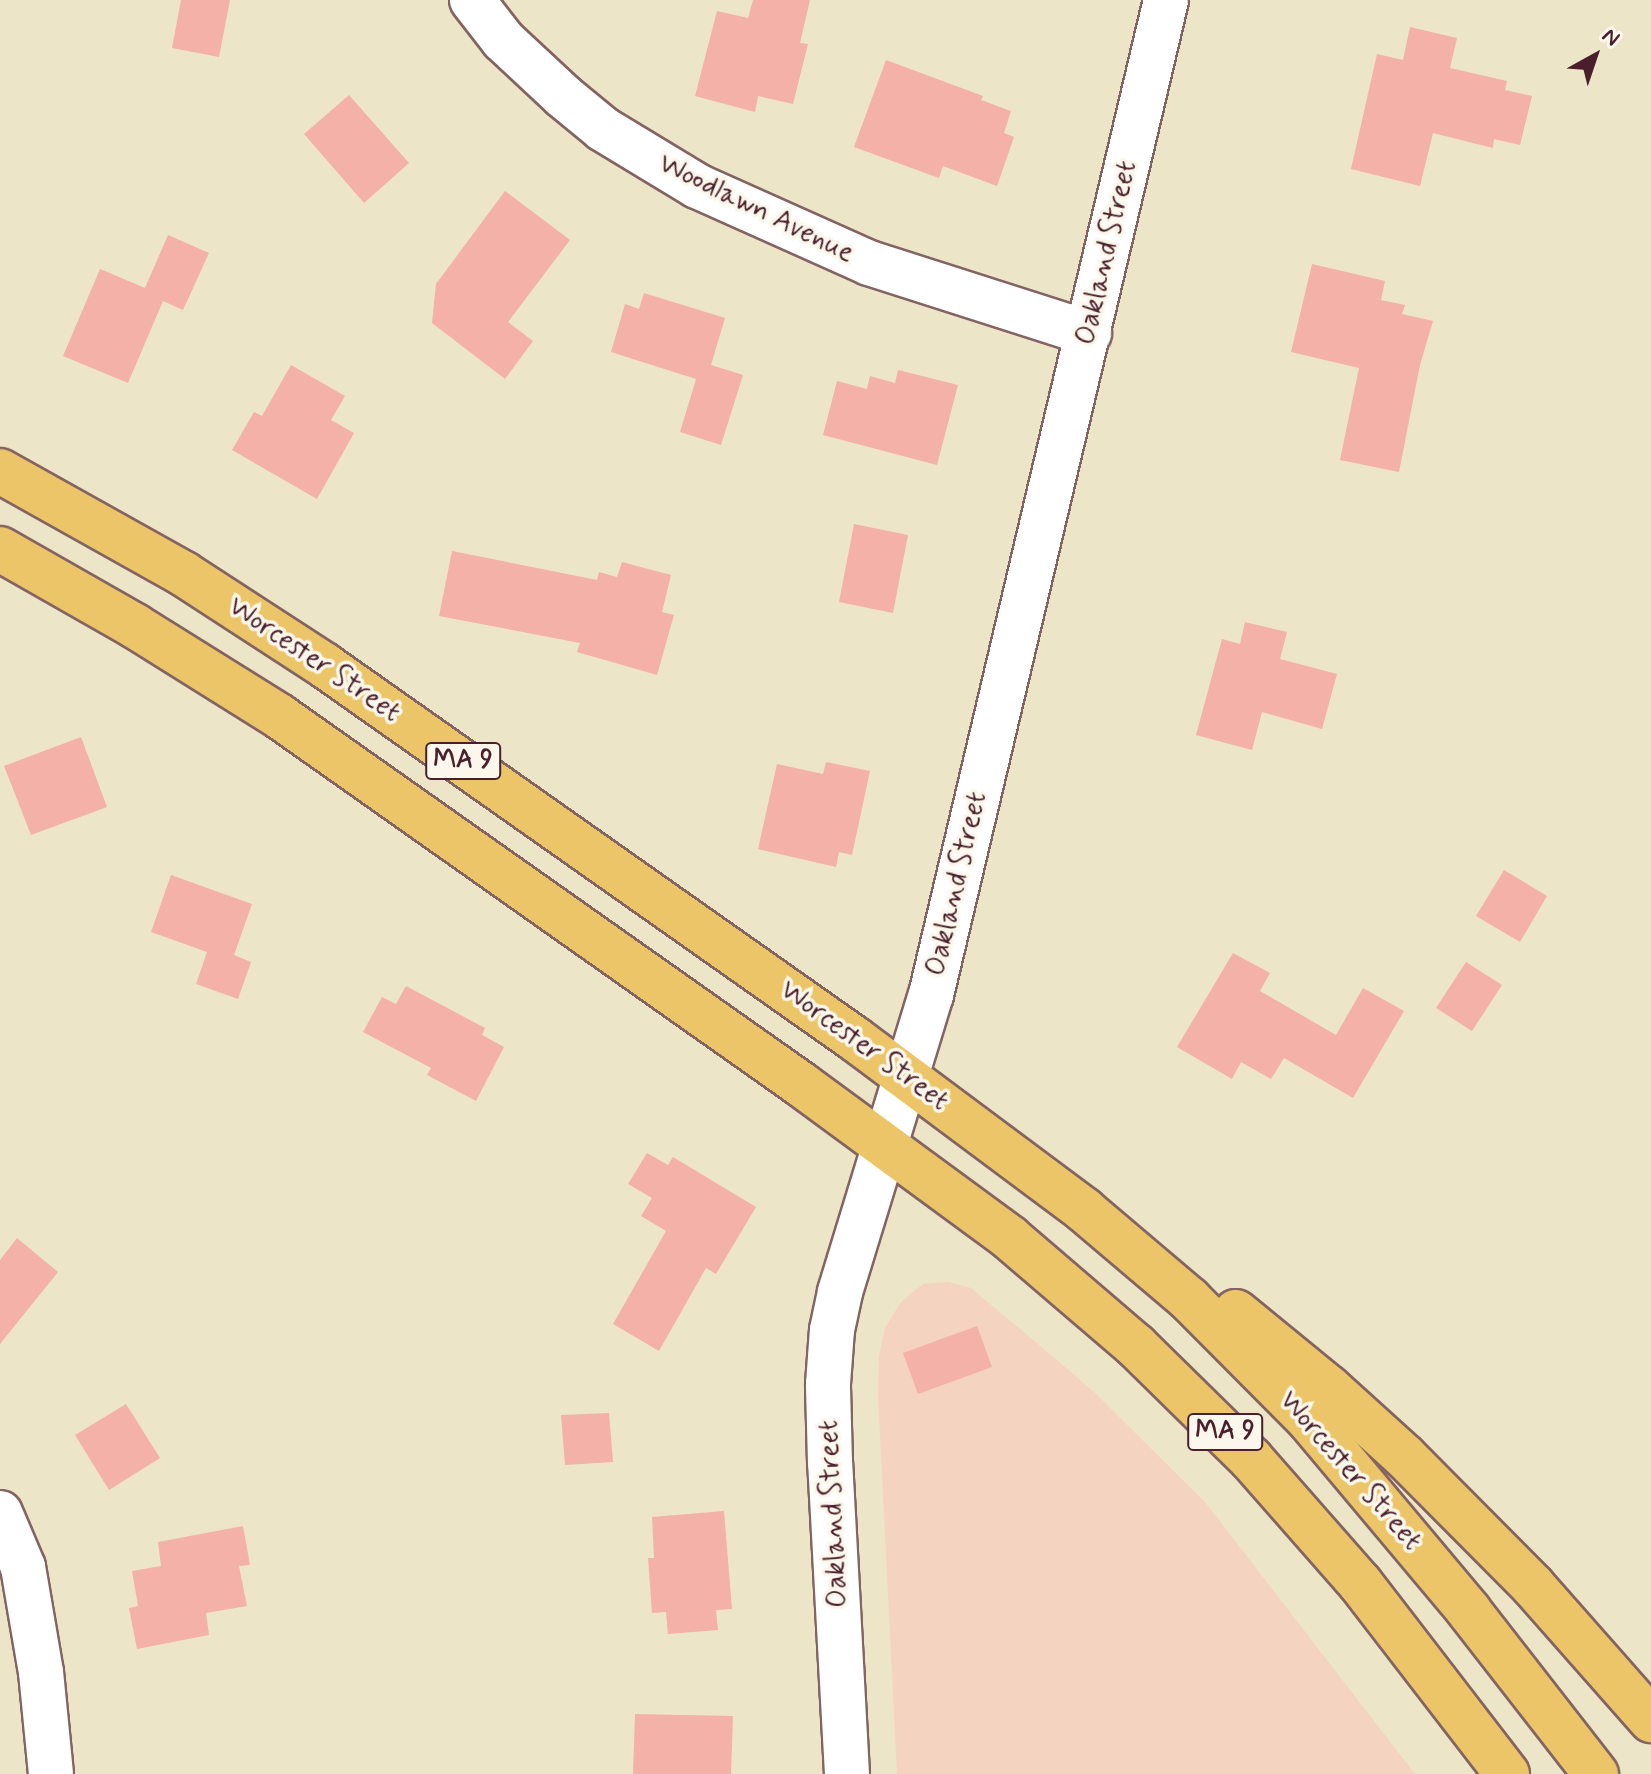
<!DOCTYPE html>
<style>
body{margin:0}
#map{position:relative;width:1651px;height:1774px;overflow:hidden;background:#ede5c7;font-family:Mynerve,sans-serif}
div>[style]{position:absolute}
.built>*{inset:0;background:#f4d3c1}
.building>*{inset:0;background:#f4b1a7}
.roads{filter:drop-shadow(2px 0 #836462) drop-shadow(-2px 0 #836462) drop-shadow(0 2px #836462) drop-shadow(0 -2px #836462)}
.minor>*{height:44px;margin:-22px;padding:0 22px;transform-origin:22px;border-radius:22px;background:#fff}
.tertiary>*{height:44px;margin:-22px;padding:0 22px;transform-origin:22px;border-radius:22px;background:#fff}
.trunk>*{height:44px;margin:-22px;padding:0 22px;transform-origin:22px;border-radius:22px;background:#ecc569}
span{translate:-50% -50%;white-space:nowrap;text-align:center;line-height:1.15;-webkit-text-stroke:7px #fbf7ec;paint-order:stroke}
.shield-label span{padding:2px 6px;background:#fbf7ec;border:2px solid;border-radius:6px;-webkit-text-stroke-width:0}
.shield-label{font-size:26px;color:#4a1f2b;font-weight:700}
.street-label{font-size:28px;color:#4a1f2b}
.north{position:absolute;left:1555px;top:16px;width:80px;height:80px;-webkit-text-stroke:6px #fbf7ec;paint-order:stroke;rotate:40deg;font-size:22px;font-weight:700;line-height:32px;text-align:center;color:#4a1f2b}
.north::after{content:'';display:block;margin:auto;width:28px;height:36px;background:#4a1f2b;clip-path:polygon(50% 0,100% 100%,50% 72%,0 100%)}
</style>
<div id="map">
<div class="built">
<i style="clip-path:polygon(948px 1282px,971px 1288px,1031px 1338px,1094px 1392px,1205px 1502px,1415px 1774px,897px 1774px,878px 1395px,879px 1356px,885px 1328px,901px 1302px,923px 1284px)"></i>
</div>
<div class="building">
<i style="clip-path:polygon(181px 0,230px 0,219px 57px,172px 48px)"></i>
<i style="clip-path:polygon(753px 0,810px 0,800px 43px,808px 44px,793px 104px,758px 96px,755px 112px,695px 96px,717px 11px,748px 18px)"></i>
<i style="clip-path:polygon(1410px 27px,1457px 38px,1450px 68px,1507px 81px,1505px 90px,1532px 96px,1520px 145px,1494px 139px,1493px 148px,1433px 133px,1420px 186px,1351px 169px,1377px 54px,1403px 60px)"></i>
<i style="clip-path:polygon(886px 60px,983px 96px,981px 100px,1011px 111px,1004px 133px,1014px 137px,997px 186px,943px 166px,939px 178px,854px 147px)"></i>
<i style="clip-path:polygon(349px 95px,409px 163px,364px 203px,304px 134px)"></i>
<i style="clip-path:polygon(505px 191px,570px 240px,508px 322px,533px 341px,505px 379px,432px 323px,436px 284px)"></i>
<i style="clip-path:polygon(168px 235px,209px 253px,183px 310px,163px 301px,128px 383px,63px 356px,100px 269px,145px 288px)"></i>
<i style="clip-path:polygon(1312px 264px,1385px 281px,1381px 300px,1405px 305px,1402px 314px,1433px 321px,1420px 365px,1399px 472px,1340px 460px,1359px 368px,1291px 352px)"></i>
<i style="clip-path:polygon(644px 293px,725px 318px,711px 365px,743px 375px,721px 445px,680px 432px,696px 379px,611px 352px,625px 304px,639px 309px)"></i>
<i style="clip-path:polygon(291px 365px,345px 396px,331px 420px,354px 433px,317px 499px,232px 450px,254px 412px,262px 416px)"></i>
<i style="clip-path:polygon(898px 370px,958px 385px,937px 465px,823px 435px,837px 381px,867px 389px,870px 376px,895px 383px)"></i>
<i style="clip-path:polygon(854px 524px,908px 535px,893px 613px,839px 602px)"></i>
<i style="clip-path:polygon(452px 551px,597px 580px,599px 572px,617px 577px,622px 562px,671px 575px,662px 612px,674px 615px,657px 675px,577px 652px,580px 643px,439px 616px)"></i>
<i style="clip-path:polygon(1245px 622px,1287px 632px,1280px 659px,1337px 674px,1322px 729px,1262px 712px,1252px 750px,1196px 735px,1222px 639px,1240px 644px)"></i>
<i style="clip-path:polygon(81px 737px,107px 807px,31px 835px,4px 766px)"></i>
<i style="clip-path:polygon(826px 762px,870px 771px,852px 855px,839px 852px,836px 867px,758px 849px,777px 764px,823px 774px)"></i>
<i style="clip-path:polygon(1504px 870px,1547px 896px,1520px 942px,1476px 916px)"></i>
<i style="clip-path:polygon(171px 875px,252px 904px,234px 955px,251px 962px,238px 999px,196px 984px,207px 952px,151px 932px)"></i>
<i style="clip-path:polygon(1233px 953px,1270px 973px,1260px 991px,1336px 1035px,1363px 988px,1404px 1011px,1353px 1098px,1284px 1058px,1271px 1079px,1241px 1062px,1232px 1079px,1177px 1047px)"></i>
<i style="clip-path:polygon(1466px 962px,1502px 985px,1472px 1031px,1436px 1008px)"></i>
<i style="clip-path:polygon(406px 986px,485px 1028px,482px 1035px,504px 1047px,476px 1101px,427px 1075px,431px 1068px,363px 1032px,382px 997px,396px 1004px)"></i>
<i style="clip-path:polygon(647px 1153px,668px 1165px,673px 1157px,756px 1207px,716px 1274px,706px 1268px,659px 1351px,613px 1324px,666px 1231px,641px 1216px,652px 1198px,628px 1184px)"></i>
<i style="clip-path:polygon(17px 1238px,58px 1272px,0 1344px,0 1260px)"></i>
<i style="clip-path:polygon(977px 1326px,992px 1367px,918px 1394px,903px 1353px)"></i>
<i style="clip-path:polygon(126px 1404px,160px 1458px,109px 1490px,75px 1435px)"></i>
<i style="clip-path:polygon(609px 1413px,613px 1462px,565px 1465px,561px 1415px)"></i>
<i style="clip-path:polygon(724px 1511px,732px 1609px,716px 1610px,718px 1630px,668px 1634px,666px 1612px,652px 1613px,648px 1558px,654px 1558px,652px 1517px)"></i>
<i style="clip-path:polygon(243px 1526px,250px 1565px,239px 1566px,247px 1606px,206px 1613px,209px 1635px,137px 1649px,129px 1608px,138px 1606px,132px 1571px,161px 1566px,158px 1542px)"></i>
<i style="clip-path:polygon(635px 1714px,733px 1716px,731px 1774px,633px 1774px)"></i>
</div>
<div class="roads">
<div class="minor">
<i style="left:472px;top:0;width:51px;rotate:52.2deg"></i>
<i style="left:503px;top:40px;width:82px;rotate:43deg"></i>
<i style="left:563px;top:96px;width:52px;rotate:39.5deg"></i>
<i style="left:603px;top:129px;width:110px;rotate:31.2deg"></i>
<i style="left:697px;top:186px;width:188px;rotate:24.1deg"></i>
<i style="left:869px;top:263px;width:231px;rotate:17.7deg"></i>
<i style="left:0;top:1513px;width:59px;rotate:66.9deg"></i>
<i style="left:23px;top:1567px;width:107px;rotate:80.3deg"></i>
<i style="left:41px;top:1672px;width:102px;rotate:84.4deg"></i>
</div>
<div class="tertiary">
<i style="left:847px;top:1774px;width:311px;rotate:-93.1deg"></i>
<i style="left:830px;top:1463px;width:79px;rotate:-91.5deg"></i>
<i style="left:828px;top:1384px;width:54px;rotate:-85.8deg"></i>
<i style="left:832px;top:1330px;width:39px;rotate:-78deg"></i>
<i style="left:840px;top:1292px;width:311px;rotate:-73deg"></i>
<i style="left:931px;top:995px;width:1022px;rotate:-76.71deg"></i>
</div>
<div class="trunk">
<i style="left:0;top:471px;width:211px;rotate:29.2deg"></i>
<i style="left:184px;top:574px;width:167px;rotate:33deg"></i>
<i style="left:324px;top:665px;width:649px;rotate:35.16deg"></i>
<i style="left:855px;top:1039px;width:286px;rotate:36.7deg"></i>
<i style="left:1084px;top:1210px;width:138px;rotate:40.3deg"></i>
<i style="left:1189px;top:1299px;width:170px;rotate:45.2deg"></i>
<i style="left:1309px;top:1420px;width:249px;rotate:50deg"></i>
<i style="left:1469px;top:1611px;width:207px;rotate:52.1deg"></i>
<i style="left:0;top:549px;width:155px;rotate:29.7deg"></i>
<i style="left:135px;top:626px;width:170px;rotate:32deg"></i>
<i style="left:279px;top:716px;width:640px;rotate:35.2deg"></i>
<i style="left:802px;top:1085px;width:258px;rotate:36.3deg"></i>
<i style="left:1010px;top:1238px;width:166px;rotate:40.6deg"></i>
<i style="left:1136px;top:1346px;width:161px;rotate:44.5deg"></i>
<i style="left:1251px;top:1459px;width:165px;rotate:48.7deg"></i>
<i style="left:1360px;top:1583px;width:241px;rotate:52.4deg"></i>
<i style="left:1236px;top:1312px;width:120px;rotate:39.3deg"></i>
<i style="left:1329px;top:1388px;width:101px;rotate:42.2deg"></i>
<i style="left:1404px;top:1456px;width:183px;rotate:45.2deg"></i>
<i style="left:1533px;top:1586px;width:179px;rotate:48.6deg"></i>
</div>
</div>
<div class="shield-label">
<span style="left:463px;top:761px">MA 9</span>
<span style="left:1225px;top:1432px">MA 9</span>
</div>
<div class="street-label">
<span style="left:756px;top:209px;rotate:26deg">Woodlawn Avenue</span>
<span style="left:1107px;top:253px;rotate:-77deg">Oakland Street</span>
<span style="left:314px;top:660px;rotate:34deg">Worcester Street</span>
<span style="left:957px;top:884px;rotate:-77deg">Oakland Street</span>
<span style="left:864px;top:1046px;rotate:36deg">Worcester Street</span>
<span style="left:1350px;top:1471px;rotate:49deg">Worcester Street</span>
<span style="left:834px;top:1514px;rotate:-93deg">Oakland Street</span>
</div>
<div class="north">N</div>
</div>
